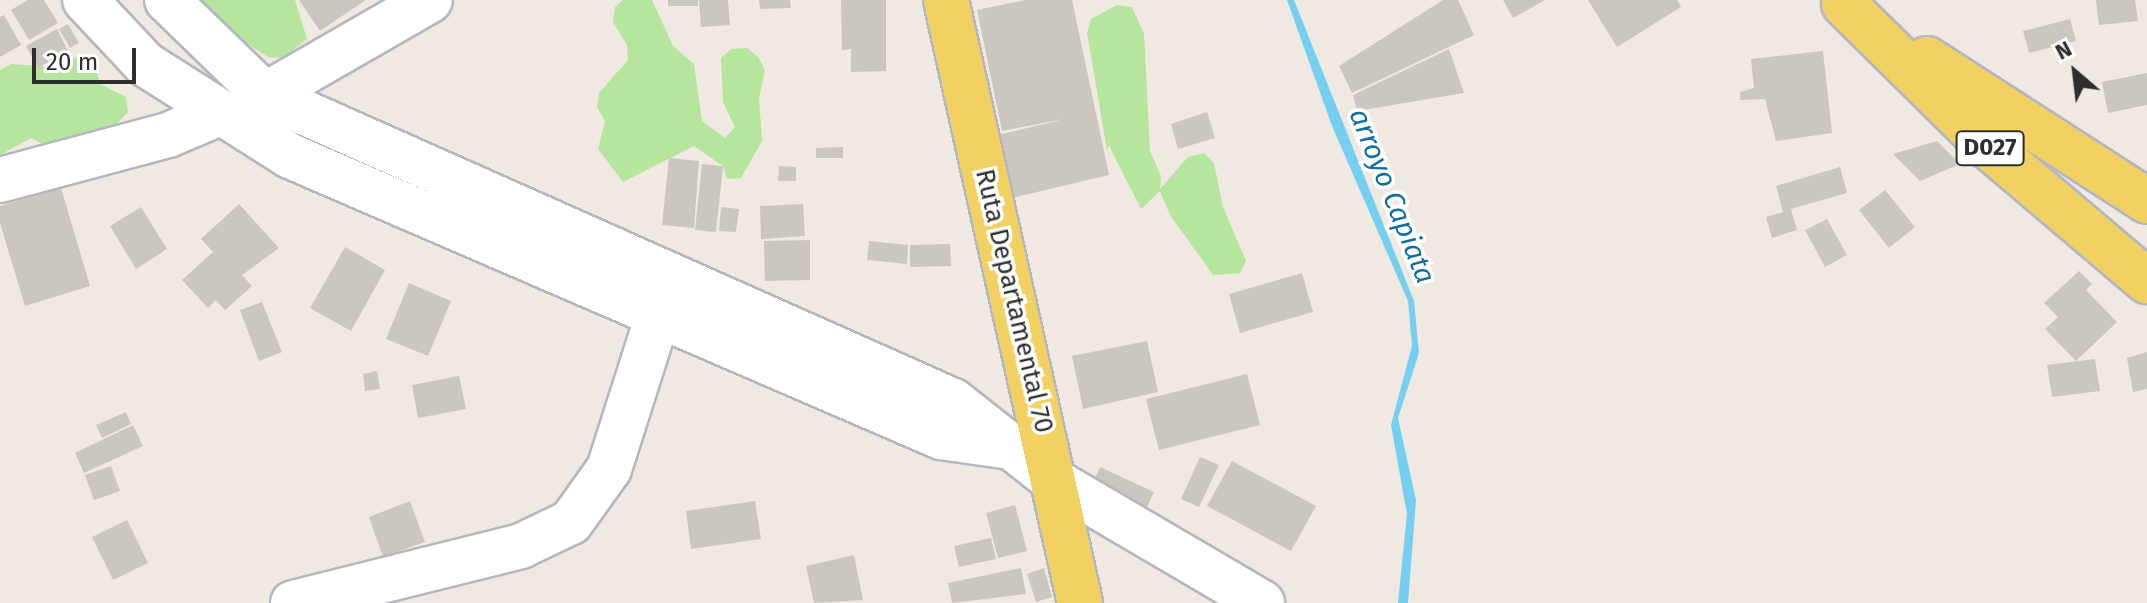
<!DOCTYPE html>
<style>
body{margin:0}
#map{position:relative;width:2147px;height:603px;overflow:hidden;background:#efe9e1;font-family:"Fira Sans",sans-serif}
div>[style]{position:absolute}
.green>*{inset:0;background:#b6e59e}
.water>*{inset:0;background:#75cff0}
.building>*{inset:0;background:#cbc7bf}
.roads{filter:drop-shadow(2px 0 #b4b7c1) drop-shadow(-2px 0 #b4b7c1) drop-shadow(0 2px #b4b7c1) drop-shadow(0 -2px #b4b7c1)}
.minor>*{height:44px;margin:-22px;padding:0 22px;transform-origin:22px;border-radius:22px;background:#fff}
.major>*{height:44px;margin:-22px;padding:0 22px;transform-origin:22px;border-radius:22px;background:#f2d163}
span{translate:-50% -50%;white-space:nowrap;text-align:center;line-height:1.15;-webkit-text-stroke:7px #fff;paint-order:stroke}
.shield-label span{padding:2px 6px;background:#fff;border:2px solid;border-radius:6px;-webkit-text-stroke-width:0}
.shield-label{font-size:24px;color:#2e2e2e;font-weight:700}
.street-label{font-size:26px;color:#2e2e2e}
.water-label{font-size:28px;color:#0d6fa3;font-style:italic}
.north{position:absolute;left:2035px;top:32px;width:80px;height:80px;-webkit-text-stroke:6px #fff;paint-order:stroke;rotate:332deg;font-size:22px;font-weight:700;line-height:32px;text-align:center;color:#2e2e2e}
.north::after{content:'';display:block;margin:auto;width:28px;height:36px;background:#2e2e2e;clip-path:polygon(50% 0,100% 100%,50% 72%,0 100%)}
.scale{position:absolute;left:32px;top:48px;width:104px;height:36px;box-sizing:border-box;border:4px solid #2e2e2e;border-top:0;padding-left:10px;font-size:24px;line-height:28px;white-space:nowrap;color:#2e2e2e;-webkit-text-stroke:6px #fff;paint-order:stroke}
</style>
<div id="map">
<div class="green">
<i style="clip-path:polygon(180px 0,295px 0,307px 39px,283px 58px,268px 57px)"></i>
<i style="clip-path:polygon(623px 0,652px 0,673px 46px,694px 64px,702px 121px,725px 138px,735px 127px,723px 102px,721px 58px,731px 49px,747px 48px,758px 57px,765px 70px,759px 98px,762px 141px,741px 178px,727px 179px,723px 166px,694px 146px,623px 182px,598px 149px,605px 121px,597px 107px,599px 93px,628px 60px,627px 45px,613px 22px,615px 7px)"></i>
<i style="clip-path:polygon(1117px 5px,1132px 7px,1144px 34px,1150px 151px,1161px 176px,1160px 189px,1188px 157px,1204px 153px,1214px 163px,1223px 207px,1246px 261px,1240px 273px,1213px 275px,1170px 215px,1160px 191px,1141px 209px,1109px 146px,1107px 150px,1087px 33px,1091px 19px)"></i>
<i style="clip-path:polygon(79px 56px,93px 57px,100px 84px,126px 97px,128px 112px,109px 132px,58px 152px,31px 138px,0 155px,0 70px,11px 64px,52px 67px)"></i>
</div>
<div class="water">
<i style="clip-path:polygon(1287px 0,1294px 0,1414px 301px,1419px 353px,1398px 418px,1416px 500px,1408px 603px,1398px 603px,1407px 514px,1391px 425px,1412px 346px,1408px 301px,1332px 126px)"></i>
</div>
<div class="building">
<i style="clip-path:polygon(28px 0,44px 0,58px 23px,29px 40px,11px 10px)"></i>
<i style="clip-path:polygon(299px 0,366px 0,320px 31px)"></i>
<i style="clip-path:polygon(668px 0,698px 0,698px 6px,668px 6px)"></i>
<i style="clip-path:polygon(699px 0,728px 0,730px 25px,701px 27px)"></i>
<i style="clip-path:polygon(759px 0,790px 0,791px 8px,760px 9px)"></i>
<i style="clip-path:polygon(841px 0,886px 0,886px 71px,851px 72px,851px 49px,842px 50px)"></i>
<i style="clip-path:polygon(1025px 0,1072px 0,1109px 175px,1012px 198px,998px 135px,1064px 119px,1002px 131px,977px 10px)"></i>
<i style="clip-path:polygon(1443px 0,1458px 0,1474px 35px,1352px 93px,1339px 66px)"></i>
<i style="clip-path:polygon(1503px 0,1545px 0,1513px 18px)"></i>
<i style="clip-path:polygon(1588px 0,1677px 0,1681px 7px,1617px 47px)"></i>
<i style="clip-path:polygon(2096px 0,2135px 0,2138px 21px,2099px 25px)"></i>
<i style="clip-path:polygon(4px 15px,21px 45px,0 57px,0 17px)"></i>
<i style="clip-path:polygon(2070px 19px,2076px 41px,2029px 53px,2023px 31px)"></i>
<i style="clip-path:polygon(68px 24px,79px 43px,70px 48px,59px 29px)"></i>
<i style="clip-path:polygon(57px 29px,68px 51px,38px 68px,26px 46px)"></i>
<i style="clip-path:polygon(1449px 49px,1464px 93px,1357px 111px,1353px 95px)"></i>
<i style="clip-path:polygon(1823px 51px,1832px 133px,1776px 141px,1765px 99px,1740px 100px,1740px 92px,1754px 88px,1751px 59px)"></i>
<i style="clip-path:polygon(2147px 73px,2147px 105px,2108px 113px,2102px 82px)"></i>
<i style="clip-path:polygon(1207px 112px,1215px 138px,1178px 149px,1171px 124px)"></i>
<i style="clip-path:polygon(1937px 141px,1960px 164px,1920px 181px,1893px 154px)"></i>
<i style="clip-path:polygon(843px 147px,843px 158px,816px 158px,816px 148px)"></i>
<i style="clip-path:polygon(669px 158px,699px 161px,694px 228px,662px 225px)"></i>
<i style="clip-path:polygon(702px 164px,723px 166px,716px 232px,695px 230px)"></i>
<i style="clip-path:polygon(779px 166px,796px 167px,796px 181px,778px 181px)"></i>
<i style="clip-path:polygon(1840px 167px,1847px 193px,1791px 209px,1797px 230px,1772px 238px,1766px 217px,1783px 212px,1776px 186px)"></i>
<i style="clip-path:polygon(61px 188px,90px 286px,25px 306px,0 223px,0 206px)"></i>
<i style="clip-path:polygon(1885px 190px,1915px 227px,1889px 248px,1859px 210px)"></i>
<i style="clip-path:polygon(239px 204px,279px 248px,242px 275px,252px 286px,225px 310px,216px 300px,208px 308px,182px 280px,213px 252px,201px 239px)"></i>
<i style="clip-path:polygon(803px 204px,805px 236px,761px 239px,760px 206px)"></i>
<i style="clip-path:polygon(141px 207px,167px 249px,136px 269px,110px 226px)"></i>
<i style="clip-path:polygon(721px 207px,739px 209px,736px 232px,719px 231px)"></i>
<i style="clip-path:polygon(1827px 219px,1847px 255px,1825px 267px,1805px 230px)"></i>
<i style="clip-path:polygon(810px 240px,810px 280px,765px 281px,764px 241px)"></i>
<i style="clip-path:polygon(869px 241px,908px 245px,907px 264px,867px 260px)"></i>
<i style="clip-path:polygon(950px 244px,951px 266px,910px 267px,910px 245px)"></i>
<i style="clip-path:polygon(345px 247px,385px 270px,351px 331px,310px 308px)"></i>
<i style="clip-path:polygon(2079px 271px,2092px 284px,2086px 290px,2117px 322px,2076px 361px,2045px 329px,2058px 317px,2044px 303px)"></i>
<i style="clip-path:polygon(1302px 273px,1313px 312px,1240px 333px,1229px 294px)"></i>
<i style="clip-path:polygon(409px 283px,451px 301px,428px 356px,386px 339px)"></i>
<i style="clip-path:polygon(262px 302px,282px 352px,259px 361px,240px 310px)"></i>
<i style="clip-path:polygon(1147px 341px,1158px 392px,1083px 409px,1072px 356px)"></i>
<i style="clip-path:polygon(2147px 352px,2147px 389px,2133px 392px,2127px 358px)"></i>
<i style="clip-path:polygon(2095px 359px,2100px 391px,2052px 397px,2047px 365px)"></i>
<i style="clip-path:polygon(377px 371px,380px 389px,365px 391px,363px 374px)"></i>
<i style="clip-path:polygon(1247px 374px,1260px 425px,1159px 450px,1146px 399px)"></i>
<i style="clip-path:polygon(459px 376px,466px 409px,418px 418px,412px 385px)"></i>
<i style="clip-path:polygon(126px 412px,131px 424px,102px 438px,96px 425px)"></i>
<i style="clip-path:polygon(133px 425px,143px 446px,84px 473px,75px 453px)"></i>
<i style="clip-path:polygon(1200px 457px,1219px 465px,1199px 507px,1181px 499px)"></i>
<i style="clip-path:polygon(1232px 461px,1316px 506px,1291px 551px,1207px 506px)"></i>
<i style="clip-path:polygon(111px 466px,120px 491px,94px 500px,85px 475px)"></i>
<i style="clip-path:polygon(1100px 467px,1154px 492px,1147px 507px,1093px 483px)"></i>
<i style="clip-path:polygon(410px 501px,425px 542px,383px 557px,369px 517px)"></i>
<i style="clip-path:polygon(755px 501px,761px 539px,691px 549px,686px 511px)"></i>
<i style="clip-path:polygon(1015px 505px,1027px 551px,998px 558px,986px 513px)"></i>
<i style="clip-path:polygon(127px 520px,148px 563px,113px 580px,92px 537px)"></i>
<i style="clip-path:polygon(991px 538px,996px 559px,959px 567px,954px 546px)"></i>
<i style="clip-path:polygon(854px 555px,863px 600px,814px 603px,806px 566px)"></i>
<i style="clip-path:polygon(1021px 568px,1026px 594px,952px 603px,948px 583px)"></i>
<i style="clip-path:polygon(1044px 568px,1052px 597px,1036px 602px,1027px 574px)"></i>
</div>
<div class="roads">
<div class="minor">
<i style="left:85px;top:0;width:88px;rotate:46.8deg"></i>
<i style="left:145px;top:64px;width:172px;rotate:32.4deg"></i>
<i style="left:290px;top:156px;width:709px;rotate:23.35deg"></i>
<i style="left:941px;top:437px;width:71px;rotate:8.1deg"></i>
<i style="left:167px;top:0;width:136px;rotate:44.1deg"></i>
<i style="left:265px;top:95px;width:753px;rotate:23.98deg"></i>
<i style="left:953px;top:401px;width:131px;rotate:38.2deg"></i>
<i style="left:1056px;top:482px;width:239px;rotate:30.4deg"></i>
<i style="left:265px;top:95px;width:190px;rotate:-29.9deg"></i>
<i style="left:0;top:180px;width:174px;rotate:-15deg"></i>
<i style="left:168px;top:135px;width:54px;rotate:-22.8deg"></i>
<i style="left:293px;top:603px;width:235px;rotate:-14deg"></i>
<i style="left:521px;top:546px;width:55px;rotate:-25.6deg"></i>
<i style="left:571px;top:522px;width:65px;rotate:-54.4deg"></i>
<i style="left:609px;top:469px;width:191px;rotate:-72.3deg"></i>
</div>
<div class="major">
<i style="left:946px;top:0;width:618px;rotate:77.47deg"></i>
<i style="left:1844px;top:4px;width:205px;rotate:44.6deg"></i>
<i style="left:1990px;top:148px;width:206px;rotate:40.3deg"></i>
<i style="left:1927px;top:59px;width:262px;rotate:32.8deg"></i>
</div>
</div>
<div class="shield-label">
<span style="left:1990px;top:148px">D027</span>
</div>
<div class="street-label">
<span style="left:1014px;top:301px;rotate:77deg">Ruta Departamental 70</span>
</div>
<div class="water-label">
<span style="left:1392px;top:196px;rotate:68deg">arroyo Capiata</span>
</div>
<div class="north">N</div>
<div class="scale">20 m</div>
</div>
